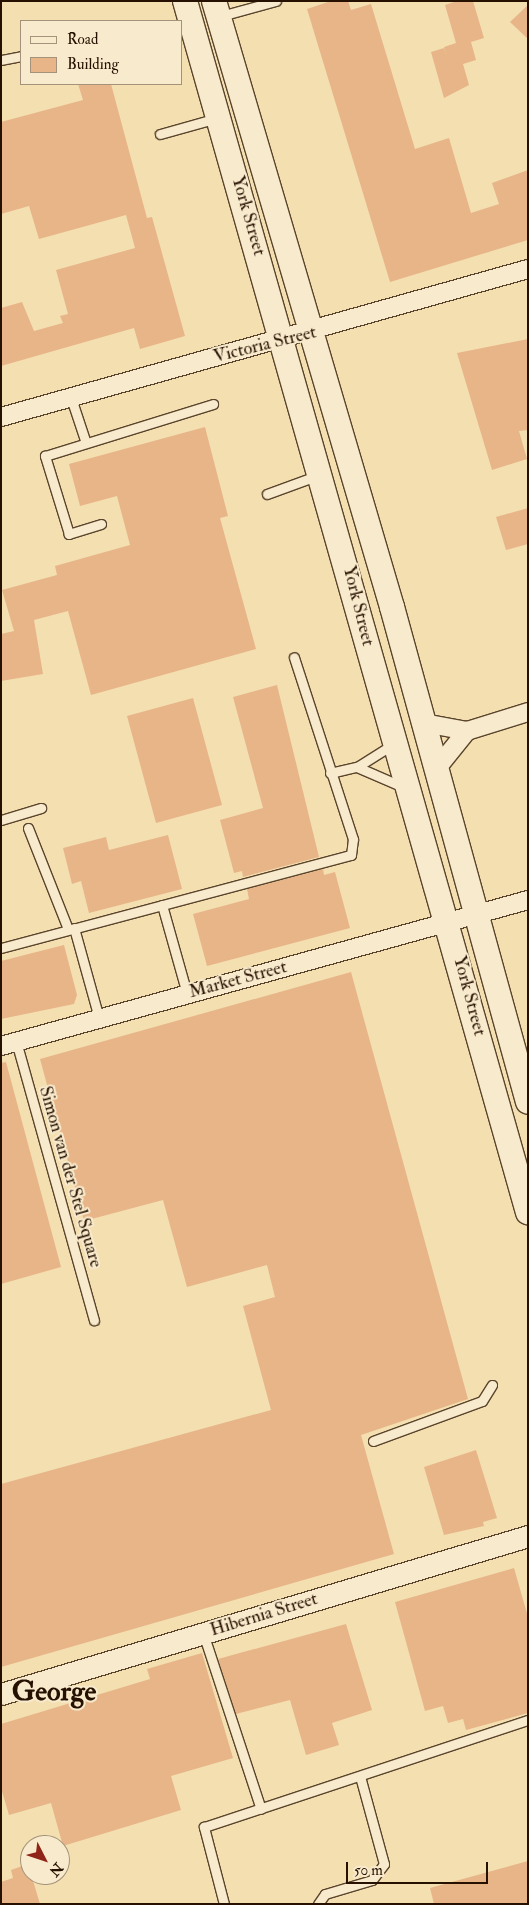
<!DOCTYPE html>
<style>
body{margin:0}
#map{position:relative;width:529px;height:1905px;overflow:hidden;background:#f4dfb1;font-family:"IM FELL Double Pica",serif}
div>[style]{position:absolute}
.building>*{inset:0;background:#e7b588}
.roads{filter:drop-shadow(1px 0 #5a442c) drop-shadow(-1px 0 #5a442c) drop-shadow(0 1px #5a442c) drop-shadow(0 -1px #5a442c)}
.service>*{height:9px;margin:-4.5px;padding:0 4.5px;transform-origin:4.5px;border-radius:4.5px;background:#f8eacc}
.minor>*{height:18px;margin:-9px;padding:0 9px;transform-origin:9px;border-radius:9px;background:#f8eacc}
.tertiary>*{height:21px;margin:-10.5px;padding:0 10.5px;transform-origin:10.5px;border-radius:10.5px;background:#f8eacc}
.secondary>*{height:24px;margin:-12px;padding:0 12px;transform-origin:12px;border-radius:12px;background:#f8eacc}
span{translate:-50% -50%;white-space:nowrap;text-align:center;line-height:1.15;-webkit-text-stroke:4px #f8eacc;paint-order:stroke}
.street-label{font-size:18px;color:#261000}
.town-label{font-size:28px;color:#261000;font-weight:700}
.frame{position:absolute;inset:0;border:2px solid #261000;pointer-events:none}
.legend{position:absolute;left:20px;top:20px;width:162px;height:65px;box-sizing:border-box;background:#f8eacc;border:1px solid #a4937a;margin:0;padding:6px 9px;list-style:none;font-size:15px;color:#261000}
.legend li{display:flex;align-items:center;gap:10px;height:25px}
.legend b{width:25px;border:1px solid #a4937a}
.north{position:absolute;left:20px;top:1835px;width:50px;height:50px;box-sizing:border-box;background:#f8eacc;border:1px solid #a4937a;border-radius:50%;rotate:131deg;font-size:14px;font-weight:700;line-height:20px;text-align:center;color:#261000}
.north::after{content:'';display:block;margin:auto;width:18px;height:22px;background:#8f2418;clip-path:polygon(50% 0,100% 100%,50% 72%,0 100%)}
.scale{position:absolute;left:346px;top:1862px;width:142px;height:22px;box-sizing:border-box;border:2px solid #261000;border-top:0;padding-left:6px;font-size:15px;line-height:18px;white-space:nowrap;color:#261000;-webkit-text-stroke:4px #f8eacc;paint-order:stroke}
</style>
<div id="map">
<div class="building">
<i style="clip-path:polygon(331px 1px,348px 1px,351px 10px,371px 4px,415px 149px,449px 138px,471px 213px,499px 204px,492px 183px,528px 170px,528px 240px,390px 282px,307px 9px)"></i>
<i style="clip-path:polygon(457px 1px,473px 1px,484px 38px,471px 42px,476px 60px,463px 64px,469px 85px,444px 98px,431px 52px,444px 48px,447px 58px,444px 47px,456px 43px,445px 5px)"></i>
<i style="clip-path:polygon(528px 5px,528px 39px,510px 22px)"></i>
<i style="clip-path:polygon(78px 84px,111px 84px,147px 218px,152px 217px,185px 336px,140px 349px,134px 328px,1px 366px,1px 308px,22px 302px,34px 331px,63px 323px,60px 316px,68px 314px,56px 270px,135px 248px,126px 215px,39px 239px,29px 206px,1px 214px,1px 122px,83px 100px)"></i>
<i style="clip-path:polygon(528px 339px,528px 430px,519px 431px,527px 459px,492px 470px,457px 353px)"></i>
<i style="clip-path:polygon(205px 427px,228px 516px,220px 518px,256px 649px,91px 695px,68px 611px,34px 620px,43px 674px,1px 681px,1px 634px,14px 631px,2px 590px,57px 575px,55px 566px,130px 545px,117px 496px,80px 506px,69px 464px)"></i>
<i style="clip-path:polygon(528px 508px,528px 544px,506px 550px,496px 517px)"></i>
<i style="clip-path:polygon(277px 685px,319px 857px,243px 877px,242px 871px,234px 873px,220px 820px,263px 808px,233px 697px)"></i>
<i style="clip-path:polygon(193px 698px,222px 805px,156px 823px,127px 716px)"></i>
<i style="clip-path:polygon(168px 835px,182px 889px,89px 913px,81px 881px,72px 884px,63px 848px,106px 837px,109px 850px)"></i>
<i style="clip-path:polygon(323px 869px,324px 875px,335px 872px,350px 928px,207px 966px,193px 914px,249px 899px,247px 889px)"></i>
<i style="clip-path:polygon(64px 945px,77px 995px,74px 1004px,1px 1019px,1px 961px)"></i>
<i style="clip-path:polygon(351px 972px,468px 1399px,361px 1435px,394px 1554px,1px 1667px,1px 1484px,271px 1410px,243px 1306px,275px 1297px,267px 1265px,187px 1287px,163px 1200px,84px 1221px,40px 1059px)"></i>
<i style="clip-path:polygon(6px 1062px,61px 1267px,1px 1284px,1px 1063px)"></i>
<i style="clip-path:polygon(476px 1450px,497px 1518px,483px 1522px,484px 1526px,444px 1535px,424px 1467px)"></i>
<i style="clip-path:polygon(514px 1568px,528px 1617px,528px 1713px,466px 1730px,463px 1719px,448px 1723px,443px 1706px,425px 1711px,395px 1602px)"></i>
<i style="clip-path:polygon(346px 1624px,372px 1710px,332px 1723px,339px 1745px,306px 1755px,290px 1700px,236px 1714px,218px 1659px)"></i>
<i style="clip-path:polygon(202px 1653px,233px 1758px,171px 1776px,181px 1810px,63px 1846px,51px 1803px,9px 1815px,1px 1788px,1px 1724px,150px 1679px,147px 1669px)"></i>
<i style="clip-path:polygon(528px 1861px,528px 1904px,434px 1904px,430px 1888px)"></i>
<i style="clip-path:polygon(28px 1864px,40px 1904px,1px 1904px,1px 1882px,13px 1878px,11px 1870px)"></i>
</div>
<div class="roads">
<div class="service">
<i style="left:221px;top:16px;width:57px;rotate:-15.3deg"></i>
<i style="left:1px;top:60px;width:20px;rotate:-11deg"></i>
<i style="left:160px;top:134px;width:59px;rotate:-15.7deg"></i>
<i style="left:71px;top:398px;width:47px;rotate:71.6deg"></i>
<i style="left:267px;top:494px;width:55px;rotate:-20.1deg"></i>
<i style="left:101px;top:524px;width:34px;rotate:163deg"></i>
<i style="left:69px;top:534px;width:82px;rotate:-107.1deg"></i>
<i style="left:45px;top:456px;width:176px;rotate:-17.2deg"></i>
<i style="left:357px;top:767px;width:50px;rotate:23.5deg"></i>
<i style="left:330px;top:773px;width:28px;rotate:-13deg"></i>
<i style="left:357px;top:767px;width:45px;rotate:-32.3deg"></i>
<i style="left:1px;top:820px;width:42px;rotate:-16.7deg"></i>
<i style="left:28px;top:828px;width:109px;rotate:68.4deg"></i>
<i style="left:162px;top:905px;width:92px;rotate:74.3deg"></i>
<i style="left:74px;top:928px;width:93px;rotate:74.5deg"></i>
<i style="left:1px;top:948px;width:362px;rotate:-14.9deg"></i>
<i style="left:351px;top:855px;width:16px;rotate:-83deg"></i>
<i style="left:353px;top:839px;width:191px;rotate:-108deg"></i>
<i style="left:16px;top:1041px;width:290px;rotate:74.4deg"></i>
<i style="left:373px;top:1441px;width:116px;rotate:-20.2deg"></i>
<i style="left:482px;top:1401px;width:19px;rotate:-58deg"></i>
<i style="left:203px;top:1633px;width:185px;rotate:71.8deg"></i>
<i style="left:224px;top:1904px;width:80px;rotate:-104.6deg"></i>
<i style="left:204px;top:1827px;width:341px;rotate:-18.3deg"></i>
<i style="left:318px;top:1904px;width:12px;rotate:-55deg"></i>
<i style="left:325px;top:1894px;width:49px;rotate:-16.6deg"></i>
<i style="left:372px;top:1880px;width:20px;rotate:-53deg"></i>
<i style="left:384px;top:1864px;width:91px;rotate:-105.3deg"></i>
</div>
<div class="minor">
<i style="left:1px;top:417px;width:547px;rotate:-15.69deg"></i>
<i style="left:424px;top:723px;width:44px;rotate:10.5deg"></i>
<i style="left:467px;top:731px;width:64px;rotate:-17.3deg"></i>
<i style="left:437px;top:768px;width:48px;rotate:-51deg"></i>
<i style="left:1px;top:1046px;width:547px;rotate:-15.48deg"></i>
</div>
<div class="tertiary">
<i style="left:1px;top:1694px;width:550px;rotate:-16.69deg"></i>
</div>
<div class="secondary">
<i style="left:185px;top:1px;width:1259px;rotate:74.19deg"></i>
<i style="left:214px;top:1px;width:632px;rotate:73.63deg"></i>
<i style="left:392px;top:607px;width:513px;rotate:74.64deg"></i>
</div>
</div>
<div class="street-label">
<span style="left:248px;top:216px;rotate:74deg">York Street</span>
<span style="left:265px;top:345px;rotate:-14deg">Victoria Street</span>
<span style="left:358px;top:606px;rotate:76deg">York Street</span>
<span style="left:238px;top:980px;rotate:-15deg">Market Street</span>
<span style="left:469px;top:996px;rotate:75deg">York Street</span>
<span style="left:70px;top:1177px;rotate:74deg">Simon van der Stel Square</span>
<span style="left:264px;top:1615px;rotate:-17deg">Hibernia Street</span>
</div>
<div class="town-label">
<span style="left:54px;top:1692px">George</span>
</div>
<div class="frame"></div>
<ul class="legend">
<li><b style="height:6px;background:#f8eacc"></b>Road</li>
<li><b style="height:14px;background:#e7b588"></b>Building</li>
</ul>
<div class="north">N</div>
<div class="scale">50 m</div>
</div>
